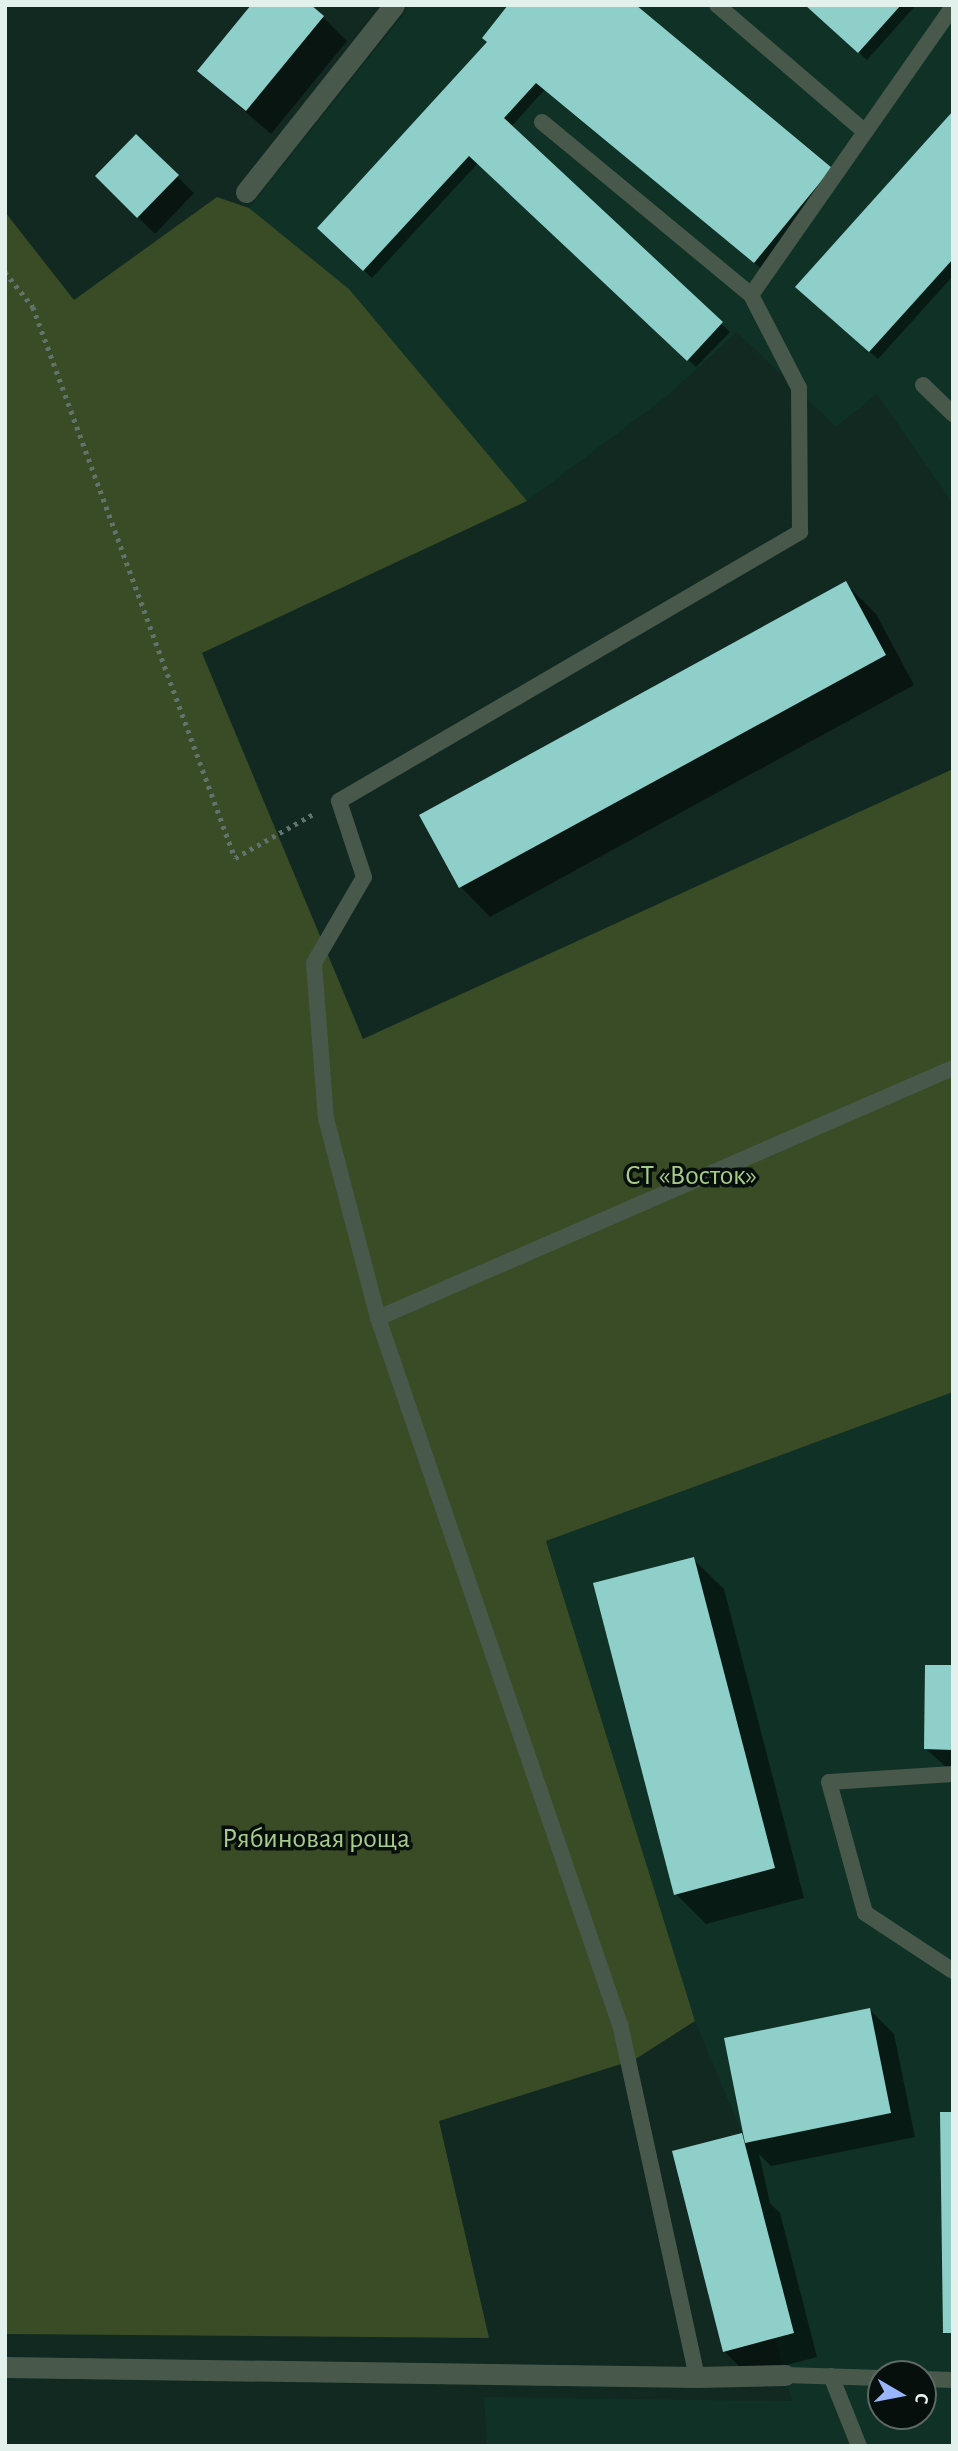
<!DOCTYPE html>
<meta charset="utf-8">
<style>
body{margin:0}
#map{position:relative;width:958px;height:2451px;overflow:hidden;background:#112921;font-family:"Alegreya Sans",sans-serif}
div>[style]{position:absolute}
.built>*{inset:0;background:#0f3126}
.green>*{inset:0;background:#394c26}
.shadow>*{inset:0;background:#0007}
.building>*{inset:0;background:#8fcfc9}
.path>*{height:4.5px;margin-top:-2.25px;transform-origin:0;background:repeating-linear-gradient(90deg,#60746d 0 3.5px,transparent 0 8.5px)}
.lane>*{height:16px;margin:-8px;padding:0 8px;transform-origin:8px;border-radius:8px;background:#48594b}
.street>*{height:21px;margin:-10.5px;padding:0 10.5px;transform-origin:10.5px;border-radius:10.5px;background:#48594b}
span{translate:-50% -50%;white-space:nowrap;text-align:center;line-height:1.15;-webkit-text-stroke:7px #060f0b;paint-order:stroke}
.park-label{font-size:28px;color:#a9cb8a}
.frame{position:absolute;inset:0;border:7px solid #e2f1eb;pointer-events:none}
.north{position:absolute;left:867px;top:2360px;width:70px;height:70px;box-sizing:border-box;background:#060f0b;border:2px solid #5e6965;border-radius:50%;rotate:100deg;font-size:19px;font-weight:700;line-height:28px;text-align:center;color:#e2f1eb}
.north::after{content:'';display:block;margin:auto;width:24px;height:32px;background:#98b5fd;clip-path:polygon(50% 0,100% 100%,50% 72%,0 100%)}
</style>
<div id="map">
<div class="built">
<i style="clip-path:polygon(411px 5px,953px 5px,953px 504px,877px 394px,836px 427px,737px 332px,667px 396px,527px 501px,349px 289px,249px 208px)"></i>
<i style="clip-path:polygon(evenodd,953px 1392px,953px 2446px,487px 2446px,484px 2397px,792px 2401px,775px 2338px,794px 2333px,742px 2133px,695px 2021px,546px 1541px,953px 1392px,881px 2374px,923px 2374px,923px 2416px,881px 2416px,881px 2374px)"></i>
</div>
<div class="green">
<i style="clip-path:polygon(217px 197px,249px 208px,349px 289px,527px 501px,202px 653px,363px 1039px,953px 769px,953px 1392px,546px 1541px,695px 2021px,634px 2060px,439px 2121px,489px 2338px,5px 2334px,5px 212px,74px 300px)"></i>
</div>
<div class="shadow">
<i style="clip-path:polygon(806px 5px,916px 5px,867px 60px)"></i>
<i style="clip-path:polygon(323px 17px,347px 41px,271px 134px,199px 71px)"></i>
<i style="clip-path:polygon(489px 43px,831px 169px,763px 270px,545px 89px,511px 127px,730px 332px,696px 367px,478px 163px,372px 278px,327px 236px)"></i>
<i style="clip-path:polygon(953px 114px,953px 276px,878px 359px,806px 295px)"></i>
<i style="clip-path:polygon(136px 136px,194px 193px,155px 234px,97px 176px)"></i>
<i style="clip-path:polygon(846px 584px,876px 614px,914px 685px,490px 917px,461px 887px)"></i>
<i style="clip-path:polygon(693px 1559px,724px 1589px,804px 1898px,706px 1924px,676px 1894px)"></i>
<i style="clip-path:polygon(953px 1667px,953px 1773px,926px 1749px)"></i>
<i style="clip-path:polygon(870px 2010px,894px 2034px,915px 2137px,771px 2166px,759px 2154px,770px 2203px,780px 2213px,817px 2357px,748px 2375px,724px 2351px,741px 2135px,746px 2140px)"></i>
</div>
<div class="building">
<i style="clip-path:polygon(251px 5px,311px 5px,324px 16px,246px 111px,197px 71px)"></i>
<i style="clip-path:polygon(508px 5px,636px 5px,832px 168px,754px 263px,536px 83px,504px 118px,723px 322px,687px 361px,469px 156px,363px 271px,317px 228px,487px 42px,482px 38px)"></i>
<i style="clip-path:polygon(805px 5px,901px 5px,858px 53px)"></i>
<i style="clip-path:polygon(953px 111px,953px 259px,869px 352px,795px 287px)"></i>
<i style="clip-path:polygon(136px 134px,179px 175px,137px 218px,95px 176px)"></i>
<i style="clip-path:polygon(846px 581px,886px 655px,459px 888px,419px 815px)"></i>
<i style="clip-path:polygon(694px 1557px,775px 1868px,674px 1895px,593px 1583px)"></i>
<i style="clip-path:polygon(925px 1665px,953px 1665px,953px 1750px,924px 1749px)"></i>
<i style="clip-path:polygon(870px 2008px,891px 2113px,745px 2143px,724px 2038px)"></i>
<i style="clip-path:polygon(940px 2112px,953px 2112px,953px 2333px,943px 2333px)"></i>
<i style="clip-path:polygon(742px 2133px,794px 2333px,723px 2352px,672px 2151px)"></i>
</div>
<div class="path">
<i style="left:5px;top:272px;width:45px;rotate:51.3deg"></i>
<i style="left:33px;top:307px;width:587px;rotate:69.87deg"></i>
<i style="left:235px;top:858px;width:92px;rotate:-29.4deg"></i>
</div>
<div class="lane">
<i style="left:717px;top:5px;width:195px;rotate:40.6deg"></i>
<i style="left:542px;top:122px;width:271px;rotate:39.6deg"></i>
<i style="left:923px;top:385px;width:42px;rotate:44deg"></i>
<i style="left:378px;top:1318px;width:627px;rotate:-23.5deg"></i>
<i style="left:953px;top:1774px;width:124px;rotate:176.3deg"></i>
<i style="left:829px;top:1782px;width:136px;rotate:74.6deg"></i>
<i style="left:865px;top:1913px;width:105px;rotate:33.4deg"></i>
<i style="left:785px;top:2375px;width:96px;rotate:1.8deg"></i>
<i style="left:831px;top:2376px;width:75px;rotate:68.2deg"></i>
<i style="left:697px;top:2377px;width:360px;rotate:-102.3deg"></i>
<i style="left:620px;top:2025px;width:747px;rotate:-108.9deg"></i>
<i style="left:378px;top:1318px;width:206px;rotate:-104.6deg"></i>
<i style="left:326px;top:1119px;width:156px;rotate:-94.4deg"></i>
<i style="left:314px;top:963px;width:99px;rotate:-59.8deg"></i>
<i style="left:364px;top:877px;width:80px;rotate:-108.2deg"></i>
<i style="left:339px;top:801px;width:534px;rotate:-30.26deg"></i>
<i style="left:800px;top:532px;width:144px;rotate:-90.4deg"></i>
<i style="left:799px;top:388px;width:105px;rotate:-117.3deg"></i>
<i style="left:751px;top:295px;width:352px;rotate:-55deg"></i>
<i style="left:923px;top:2379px;width:30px;rotate:2deg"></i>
</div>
<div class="street">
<i style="left:246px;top:192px;width:238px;rotate:-51.6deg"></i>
<i style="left:5px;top:2367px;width:692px;rotate:0.83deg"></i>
<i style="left:697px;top:2377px;width:88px;rotate:-1.3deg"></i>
</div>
<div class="park-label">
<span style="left:691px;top:1176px">СТ «Восток»</span>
<span style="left:316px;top:1839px">Рябиновая роща</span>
</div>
<div class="frame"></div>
<div class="north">С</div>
</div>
